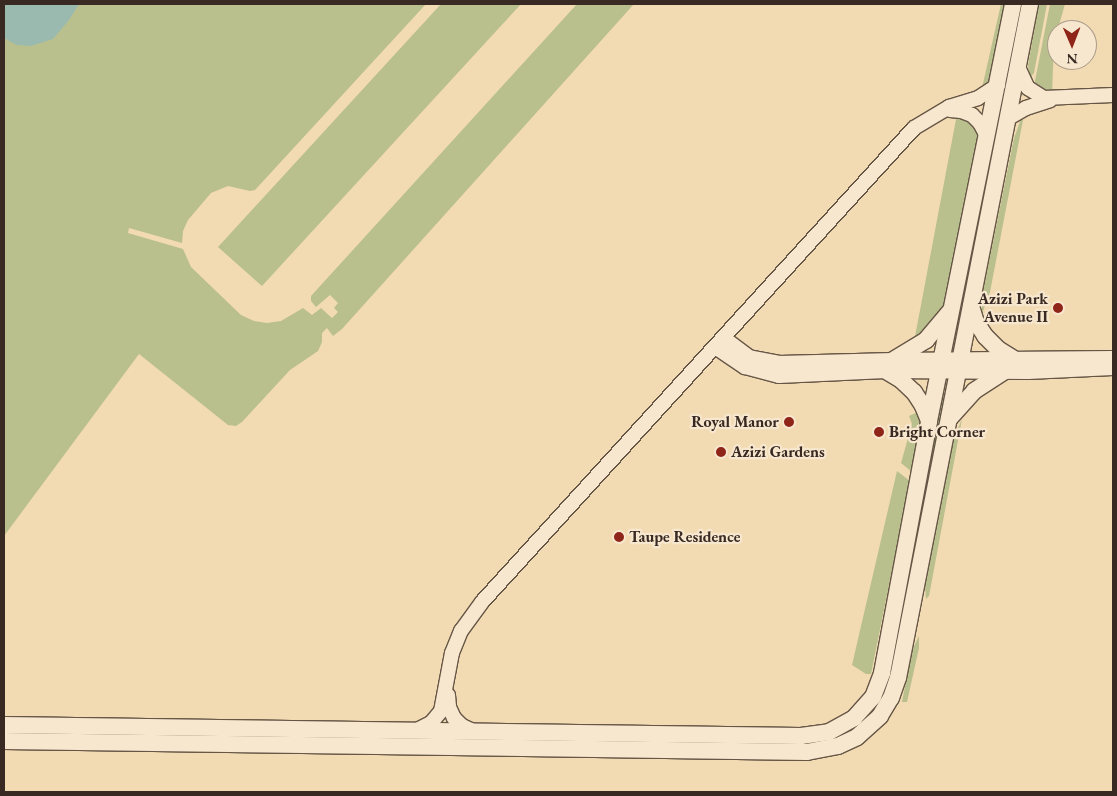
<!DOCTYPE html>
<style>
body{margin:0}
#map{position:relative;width:1117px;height:796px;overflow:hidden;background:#f2dab3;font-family:"EB Garamond",serif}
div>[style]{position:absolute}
.green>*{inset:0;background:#b9c08d}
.water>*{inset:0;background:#9bbaaf}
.roads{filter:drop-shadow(1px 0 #665646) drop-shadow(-1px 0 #665646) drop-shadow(0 1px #665646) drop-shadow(0 -1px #665646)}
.minor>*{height:14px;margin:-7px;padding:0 7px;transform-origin:7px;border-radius:7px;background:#f7e7ce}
.tertiary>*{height:16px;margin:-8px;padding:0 8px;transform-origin:8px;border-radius:8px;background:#f7e7ce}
.dots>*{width:14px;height:14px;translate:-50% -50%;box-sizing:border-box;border:2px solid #f7e7ce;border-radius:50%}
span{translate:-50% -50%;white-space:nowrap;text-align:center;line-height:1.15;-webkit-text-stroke:4.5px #f7e7ce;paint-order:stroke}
.poi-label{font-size:16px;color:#382a22;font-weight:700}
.right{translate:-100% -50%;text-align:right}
.left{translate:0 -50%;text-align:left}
.frame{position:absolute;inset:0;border:5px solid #382a22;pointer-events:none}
.north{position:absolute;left:1047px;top:20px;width:50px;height:50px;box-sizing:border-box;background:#f7e7ce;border:1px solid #ab9b89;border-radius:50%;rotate:179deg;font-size:14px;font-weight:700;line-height:20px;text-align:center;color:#382a22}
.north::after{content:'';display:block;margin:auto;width:18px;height:22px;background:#8f2418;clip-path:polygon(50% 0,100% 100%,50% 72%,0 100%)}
</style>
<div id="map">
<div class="green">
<i style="clip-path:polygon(4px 4px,426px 4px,255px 190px,250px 191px,228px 186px,211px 193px,188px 220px,183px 231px,182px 243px,129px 228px,128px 233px,183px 249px,191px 267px,241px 315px,254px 321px,267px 323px,281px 321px,303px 308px,312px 315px,321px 308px,332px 318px,338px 312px,334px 308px,338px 303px,330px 295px,316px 307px,311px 301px,311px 296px,577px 4px,634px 4px,342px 329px,333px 336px,327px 328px,322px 333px,322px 342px,318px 351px,290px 370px,242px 422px,236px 426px,228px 425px,139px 354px,4px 536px)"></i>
<i style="clip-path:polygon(441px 4px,521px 4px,262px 286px,218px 247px)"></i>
<i style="clip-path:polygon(1001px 4px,1005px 4px,989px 83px,982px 88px)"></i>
<i style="clip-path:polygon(1021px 4px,1025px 4px,958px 336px,956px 336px)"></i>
<i style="clip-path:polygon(1039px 4px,1047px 4px,1034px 73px,1030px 78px,1028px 65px)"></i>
<i style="clip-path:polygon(1050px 4px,1065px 4px,1054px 43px,1052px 94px,1034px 86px)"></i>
<i style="clip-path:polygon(957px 114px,970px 119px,978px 131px,978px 140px,943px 309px,914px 342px)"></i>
<i style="clip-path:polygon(1021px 119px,1023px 120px,990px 292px,982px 314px,982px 296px,1014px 138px)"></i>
<i style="clip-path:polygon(943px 395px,946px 396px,887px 694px,885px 690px)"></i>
<i style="clip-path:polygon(920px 411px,921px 421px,912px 472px,901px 463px,912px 424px,909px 416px)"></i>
<i style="clip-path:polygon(962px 419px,929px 596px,926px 599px,925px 587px,953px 440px)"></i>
<i style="clip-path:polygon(897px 471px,910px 481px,871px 674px,866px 674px,852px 665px)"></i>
<i style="clip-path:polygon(919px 636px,919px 648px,907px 702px,902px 702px,912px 650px)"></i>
</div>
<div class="water">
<i style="clip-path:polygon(4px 4px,79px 4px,69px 20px,53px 39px,31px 46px,17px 45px,4px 38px)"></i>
</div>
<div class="roads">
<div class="minor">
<i style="left:1018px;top:67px;width:23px;rotate:65deg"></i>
<i style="left:1028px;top:88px;width:19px;rotate:32deg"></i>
<i style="left:1044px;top:98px;width:69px;rotate:-2.5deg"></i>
<i style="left:950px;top:110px;width:11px;rotate:5deg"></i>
<i style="left:961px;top:111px;width:12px;rotate:20deg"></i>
<i style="left:972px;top:115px;width:11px;rotate:45deg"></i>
<i style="left:980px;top:123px;width:15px;rotate:62deg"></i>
<i style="left:1007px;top:119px;width:22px;rotate:-30deg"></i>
<i style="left:1026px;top:108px;width:25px;rotate:-18deg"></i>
<i style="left:724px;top:338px;width:31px;rotate:37deg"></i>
<i style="left:749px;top:357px;width:31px;rotate:11deg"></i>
<i style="left:779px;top:363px;width:114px;rotate:-1.5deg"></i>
<i style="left:893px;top:360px;width:220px;rotate:-0.5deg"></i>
<i style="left:715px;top:347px;width:36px;rotate:34deg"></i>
<i style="left:745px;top:367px;width:35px;rotate:15deg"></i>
<i style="left:779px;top:376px;width:107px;rotate:-2.7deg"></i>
<i style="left:886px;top:371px;width:142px;rotate:0.4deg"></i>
<i style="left:1028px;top:372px;width:85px;rotate:-2.7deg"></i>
<i style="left:448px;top:695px;width:12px;rotate:85deg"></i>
<i style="left:449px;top:707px;width:12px;rotate:66deg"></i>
<i style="left:454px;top:718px;width:11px;rotate:45deg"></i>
<i style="left:462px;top:726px;width:12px;rotate:24deg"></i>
<i style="left:417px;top:730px;width:16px;rotate:-27deg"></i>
<i style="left:431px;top:723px;width:16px;rotate:-50deg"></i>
<i style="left:441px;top:711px;width:59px;rotate:-79.3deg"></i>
<i style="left:452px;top:653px;width:24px;rotate:-68deg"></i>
<i style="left:461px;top:631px;width:36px;rotate:-54deg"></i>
<i style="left:482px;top:602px;width:641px;rotate:-47.65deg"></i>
<i style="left:914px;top:128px;width:41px;rotate:-31deg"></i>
<i style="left:949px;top:107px;width:30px;rotate:-17deg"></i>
<i style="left:978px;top:98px;width:24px;rotate:-33deg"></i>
</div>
<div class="tertiary">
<i style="left:971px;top:306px;width:17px;rotate:73deg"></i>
<i style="left:976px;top:322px;width:17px;rotate:57deg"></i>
<i style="left:985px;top:336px;width:18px;rotate:45deg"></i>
<i style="left:998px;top:349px;width:19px;rotate:32deg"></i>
<i style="left:893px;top:360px;width:39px;rotate:-31deg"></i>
<i style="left:926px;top:340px;width:38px;rotate:-50deg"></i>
<i style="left:886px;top:371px;width:17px;rotate:31deg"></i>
<i style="left:901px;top:380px;width:18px;rotate:43deg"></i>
<i style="left:914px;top:392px;width:17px;rotate:57deg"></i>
<i style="left:923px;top:406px;width:16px;rotate:68deg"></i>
<i style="left:950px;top:418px;width:36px;rotate:-48deg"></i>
<i style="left:974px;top:391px;width:35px;rotate:-33deg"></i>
<i style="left:4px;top:725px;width:797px;rotate:0.79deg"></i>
<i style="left:801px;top:736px;width:28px;rotate:-8deg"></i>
<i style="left:829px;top:732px;width:29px;rotate:-29deg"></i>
<i style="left:854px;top:718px;width:28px;rotate:-48deg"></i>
<i style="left:873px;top:697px;width:26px;rotate:-69deg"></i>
<i style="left:882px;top:673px;width:256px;rotate:-79.4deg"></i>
<i style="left:929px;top:421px;width:425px;rotate:-78.6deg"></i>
<i style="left:4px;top:741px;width:803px;rotate:0.78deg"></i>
<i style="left:807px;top:752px;width:32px;rotate:-11deg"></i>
<i style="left:838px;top:746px;width:21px;rotate:-25deg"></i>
<i style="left:857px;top:737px;width:31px;rotate:-42deg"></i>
<i style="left:880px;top:716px;width:21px;rotate:-59deg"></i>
<i style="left:891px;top:698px;width:21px;rotate:-71deg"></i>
<i style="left:898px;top:678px;width:687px;rotate:-78.92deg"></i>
</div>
</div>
<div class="dots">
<i style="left:1058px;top:308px;background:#8f2418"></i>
<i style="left:789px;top:422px;background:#8f2418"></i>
<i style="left:879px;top:432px;background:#8f2418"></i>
<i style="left:721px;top:452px;background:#8f2418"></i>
<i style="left:619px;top:537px;background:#8f2418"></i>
</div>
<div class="poi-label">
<span class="right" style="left:1048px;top:308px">Azizi Park<br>Avenue II</span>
<span class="right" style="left:779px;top:422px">Royal Manor</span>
<span class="left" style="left:889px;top:432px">Bright Corner</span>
<span class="left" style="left:731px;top:452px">Azizi Gardens</span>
<span class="left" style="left:629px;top:537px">Taupe Residence</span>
</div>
<div class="frame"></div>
<div class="north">N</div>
</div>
